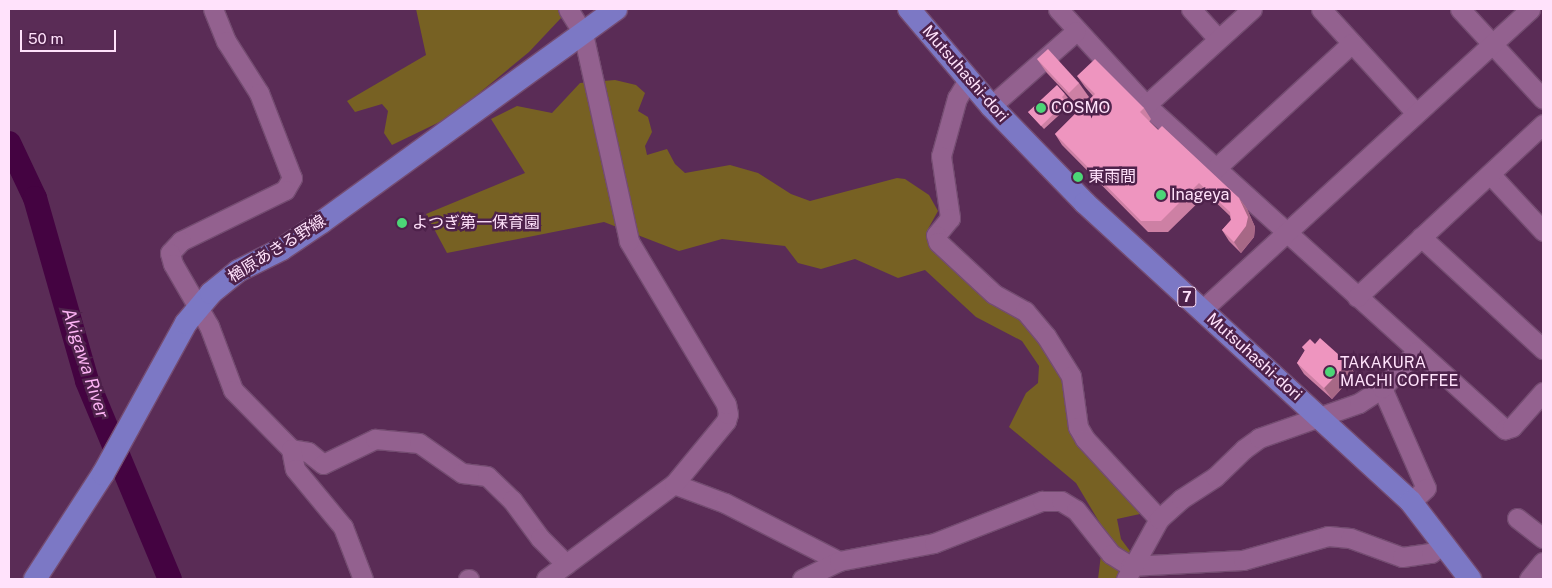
<!DOCTYPE html>
<meta charset="utf-8">
<style>
body{margin:0}
#map{position:relative;width:1552px;height:588px;overflow:hidden;background:#5a2c56;font-family:"Public Sans","Noto Sans JP",sans-serif}
div>[style]{position:absolute}
.green>*{inset:0;background:#776123}
.river>*{height:24px;margin:-12px;padding:0 12px;transform-origin:12px;border-radius:12px;background:#440341}
.roads{filter:drop-shadow(1px 0 #744c71) drop-shadow(-1px 0 #744c71) drop-shadow(0 1px #744c71) drop-shadow(0 -1px #744c71)}
.minor>*{height:19px;margin:-9.5px;padding:0 9.5px;transform-origin:9.5px;border-radius:9.5px;background:#93618f}
.major>*{height:22px;margin:-11px;padding:0 11px;transform-origin:11px;border-radius:11px;background:#7c78c5}
.wall>*{inset:0;background:#cd80a4}
.shaded-wall>*{inset:0;background:#a76886}
.building>*{inset:0;background:#ee95bf}
.dots>*{width:14px;height:14px;translate:-50% -50%;box-sizing:border-box;border:2px solid #4e224b;border-radius:50%}
span{translate:-50% -50%;white-space:nowrap;text-align:center;line-height:1.15;-webkit-text-stroke:5px #4e224b;paint-order:stroke}
.shield-label span{padding:1px 4px;background:#4e224b;border:1px solid;border-radius:4px;-webkit-text-stroke-width:0}
.shield-label{font-size:15px;color:#ffe2fb;font-weight:700}
.street-label{font-size:16px;color:#ffe2fb}
.poi-label{font-size:16px;color:#ffe2fb}
.left{translate:0 -50%;text-align:left}
.water-label{font-size:18px;color:#fcb3f4;font-style:italic}
.frame{position:absolute;inset:0;border:10px solid #ffe2fb;pointer-events:none}
.scale{position:absolute;left:20px;top:30px;width:96px;height:22px;box-sizing:border-box;border:2px solid #ffe2fb;border-top:0;padding-left:6px;font-size:15px;line-height:18px;white-space:nowrap;color:#ffe2fb;-webkit-text-stroke:4px #4e224b;paint-order:stroke}
</style>
<div id="map">
<div class="green">
<i style="clip-path:polygon(416px 9px,559px 9px,561px 18px,529px 52px,450px 117px,392px 145px,384px 133px,388px 111px,382px 104px,355px 112px,347px 101px,426px 55px)"></i>
<i style="clip-path:polygon(615px 80px,636px 85px,645px 93px,638px 111px,648px 117px,652px 132px,645px 146px,647px 155px,667px 149px,675px 164px,685px 173px,730px 165px,758px 173px,791px 194px,810px 201px,897px 178px,905px 179px,929px 195px,938px 211px,928px 229px,974px 283px,1019px 314px,1065px 365px,1079px 438px,1134px 496px,1140px 514px,1117px 519px,1121px 539px,1130px 551px,1123px 579px,1098px 579px,1104px 530px,1076px 483px,1009px 427px,1026px 393px,1038px 383px,1039px 366px,1022px 341px,976px 317px,925px 270px,898px 278px,855px 259px,821px 269px,798px 263px,785px 246px,722px 239px,679px 251px,604px 222px,447px 253px,426px 214px,525px 173px,491px 119px,517px 106px,552px 113px,580px 83px)"></i>
</div>
<div class="river">
<i style="left:9px;top:143px;width:61px;rotate:64.7deg"></i>
<i style="left:35px;top:198px;width:190px;rotate:74.1deg"></i>
<i style="left:87px;top:381px;width:215px;rotate:67.3deg"></i>
</div>
<div class="roads">
<div class="minor">
<i style="left:213px;top:9px;width:35px;rotate:68deg"></i>
<i style="left:226px;top:41px;width:62px;rotate:57.6deg"></i>
<i style="left:259px;top:93px;width:91px;rotate:68.8deg"></i>
<i style="left:292px;top:178px;width:14px;rotate:120deg"></i>
<i style="left:285px;top:190px;width:116px;rotate:153.9deg"></i>
<i style="left:181px;top:241px;width:16px;rotate:133deg"></i>
<i style="left:170px;top:253px;width:11px;rotate:75deg"></i>
<i style="left:173px;top:264px;width:72px;rotate:59.9deg"></i>
<i style="left:209px;top:326px;width:68px;rotate:69.4deg"></i>
<i style="left:233px;top:390px;width:83px;rotate:45.5deg"></i>
<i style="left:291px;top:449px;width:17px;rotate:10deg"></i>
<i style="left:308px;top:452px;width:19px;rotate:39deg"></i>
<i style="left:323px;top:464px;width:58px;rotate:-25.7deg"></i>
<i style="left:375px;top:439px;width:44px;rotate:5.2deg"></i>
<i style="left:419px;top:443px;width:52px;rotate:34.9deg"></i>
<i style="left:462px;top:473px;width:25px;rotate:7deg"></i>
<i style="left:487px;top:476px;width:35px;rotate:44deg"></i>
<i style="left:512px;top:500px;width:47px;rotate:53.6deg"></i>
<i style="left:540px;top:538px;width:37px;rotate:45deg"></i>
<i style="left:1058px;top:9px;width:130px;rotate:47.5deg"></i>
<i style="left:1146px;top:105px;width:484px;rotate:42.1deg"></i>
<i style="left:1505px;top:429px;width:7px;rotate:-16deg"></i>
<i style="left:1512px;top:427px;width:47px;rotate:-48.5deg"></i>
<i style="left:1191px;top:9px;width:40px;rotate:48deg"></i>
<i style="left:1321px;top:9px;width:141px;rotate:47.6deg"></i>
<i style="left:1460px;top:9px;width:122px;rotate:47.3deg"></i>
<i style="left:968px;top:80px;width:21px;rotate:121deg"></i>
<i style="left:957px;top:98px;width:60px;rotate:105.4deg"></i>
<i style="left:941px;top:156px;width:63px;rotate:81.7deg"></i>
<i style="left:950px;top:218px;width:22px;rotate:129deg"></i>
<i style="left:936px;top:235px;width:7px;rotate:74deg"></i>
<i style="left:938px;top:242px;width:76px;rotate:42.9deg"></i>
<i style="left:994px;top:294px;width:35px;rotate:29deg"></i>
<i style="left:1025px;top:311px;width:33px;rotate:50deg"></i>
<i style="left:1046px;top:336px;width:47px;rotate:58deg"></i>
<i style="left:1071px;top:376px;width:51px;rotate:82.2deg"></i>
<i style="left:1078px;top:427px;width:14px;rotate:60deg"></i>
<i style="left:1085px;top:439px;width:109px;rotate:47.2deg"></i>
<i style="left:1146px;top:105px;width:143px;rotate:-42.2deg"></i>
<i style="left:991px;top:106px;width:113px;rotate:-41.4deg"></i>
<i style="left:1215px;top:169px;width:186px;rotate:-42.6deg"></i>
<i style="left:1490px;top:174px;width:78px;rotate:47.1deg"></i>
<i style="left:1421px;top:237px;width:166px;rotate:42.6deg"></i>
<i style="left:1357px;top:297px;width:254px;rotate:-42.9deg"></i>
<i style="left:1202px;top:310px;width:445px;rotate:-42.5deg"></i>
<i style="left:1382px;top:388px;width:109px;rotate:66.3deg"></i>
<i style="left:1426px;top:488px;width:21px;rotate:137deg"></i>
<i style="left:291px;top:449px;width:20px;rotate:79deg"></i>
<i style="left:295px;top:469px;width:75px;rotate:50.4deg"></i>
<i style="left:343px;top:527px;width:56px;rotate:69deg"></i>
<i style="left:674px;top:484px;width:54px;rotate:20.4deg"></i>
<i style="left:725px;top:503px;width:128px;rotate:27deg"></i>
<i style="left:1517px;top:518px;width:33px;rotate:38deg"></i>
<i style="left:468px;top:579px;width:1px"></i>
<i style="left:546px;top:579px;width:159px;rotate:-36.6deg"></i>
<i style="left:674px;top:484px;width:82px;rotate:-50.5deg"></i>
<i style="left:726px;top:421px;width:7px;rotate:-74deg"></i>
<i style="left:728px;top:414px;width:10px;rotate:-101deg"></i>
<i style="left:726px;top:404px;width:190px;rotate:-120.8deg"></i>
<i style="left:629px;top:241px;width:213px;rotate:-102.5deg"></i>
<i style="left:583px;top:33px;width:28px;rotate:-122deg"></i>
<i style="left:802px;top:579px;width:41px;rotate:-25.9deg"></i>
<i style="left:839px;top:561px;width:97px;rotate:-10.7deg"></i>
<i style="left:934px;top:543px;width:116px;rotate:-21.3deg"></i>
<i style="left:1042px;top:501px;width:19px"></i>
<i style="left:1061px;top:501px;width:17px;rotate:31deg"></i>
<i style="left:1076px;top:510px;width:56px;rotate:51.5deg"></i>
<i style="left:1111px;top:554px;width:22px;rotate:32deg"></i>
<i style="left:1130px;top:566px;width:113px;rotate:-3deg"></i>
<i style="left:1243px;top:560px;width:88px;rotate:-15.8deg"></i>
<i style="left:1328px;top:536px;width:22px;rotate:5deg"></i>
<i style="left:1350px;top:538px;width:55px;rotate:20.1deg"></i>
<i style="left:1402px;top:557px;width:29px;rotate:-8deg"></i>
<i style="left:1431px;top:553px;width:16px;rotate:-38deg"></i>
<i style="left:1126px;top:579px;width:68px;rotate:-61.2deg"></i>
<i style="left:1159px;top:519px;width:30px;rotate:-42deg"></i>
<i style="left:1181px;top:499px;width:40px;rotate:-32.9deg"></i>
<i style="left:1215px;top:477px;width:40px;rotate:-44deg"></i>
<i style="left:1244px;top:449px;width:19px;rotate:-36deg"></i>
<i style="left:1259px;top:438px;width:106px;rotate:-19.3deg"></i>
<i style="left:1359px;top:403px;width:27px;rotate:-33deg"></i>
<i style="left:1382px;top:388px;width:51px;rotate:-46.6deg"></i>
<i style="left:1529px;top:579px;width:22px;rotate:-51deg"></i>
</div>
<div class="major">
<i style="left:909px;top:9px;width:127px;rotate:49.8deg"></i>
<i style="left:991px;top:106px;width:135px;rotate:45.9deg"></i>
<i style="left:1085px;top:203px;width:442px;rotate:42.5deg"></i>
<i style="left:1411px;top:502px;width:97px;rotate:52.5deg"></i>
<i style="left:35px;top:579px;width:125px;rotate:-57.1deg"></i>
<i style="left:103px;top:474px;width:172px;rotate:-61.2deg"></i>
<i style="left:186px;top:323px;width:39px;rotate:-50deg"></i>
<i style="left:211px;top:293px;width:35px;rotate:-39deg"></i>
<i style="left:238px;top:271px;width:49px;rotate:-26.6deg"></i>
<i style="left:282px;top:249px;width:48px;rotate:-34deg"></i>
<i style="left:322px;top:222px;width:363px;rotate:-35.9deg"></i>
</div>
</div>
<div class="wall">
<i style="clip-path:polygon(1037px 59px,1079px 83px,1089px 97px,1079px 107px,1047px 73px)"></i>
<i style="clip-path:polygon(1077px 76px,1144px 108px,1151px 119px,1149px 122px,1158px 130px,1239px 198px,1247px 209px,1255px 227px,1254px 237px,1241px 253px,1229px 241px,1222px 230px,1231px 220px,1230px 216px,1207px 194px,1168px 232px,1148px 232px,1062px 145px,1055px 134px,1093px 96px,1085px 87px)"></i>
<i style="clip-path:polygon(1065px 94px,1068px 98px,1065px 100px,1069px 106px,1044px 129px,1028px 112px)"></i>
<i style="clip-path:polygon(1315px 344px,1348px 363px,1355px 374px,1332px 399px,1304px 374px,1297px 363px,1305px 351px,1302px 347px)"></i>
</div>
<div class="shaded-wall">
<i style="clip-path:polygon(1239px 198px,1247px 209px,1255px 227px,1254px 237px,1241px 253px,1234px 242px)"></i>
<i style="clip-path:polygon(1348px 363px,1355px 374px,1332px 399px,1324px 388px)"></i>
</div>
<div class="building">
<i style="clip-path:polygon(1048px 49px,1079px 83px,1069px 93px,1037px 59px)"></i>
<i style="clip-path:polygon(1095px 59px,1144px 108px,1140px 112px,1158px 130px,1162px 126px,1239px 198px,1248px 217px,1246px 226px,1234px 242px,1222px 230px,1231px 220px,1230px 212px,1199px 183px,1161px 221px,1141px 221px,1055px 134px,1095px 94px,1077px 76px)"></i>
<i style="clip-path:polygon(1057px 85px,1065px 94px,1062px 97px,1066px 102px,1041px 126px,1028px 112px)"></i>
<i style="clip-path:polygon(1320px 338px,1348px 363px,1324px 388px,1297px 363px,1305px 350px,1302px 347px,1310px 339px,1315px 344px)"></i>
</div>
<div class="dots">
<i style="left:1041px;top:108px;background:#4cd677"></i>
<i style="left:1078px;top:177px;background:#4cd677"></i>
<i style="left:1161px;top:195px;background:#4cd677"></i>
<i style="left:402px;top:223px;background:#4cd677"></i>
<i style="left:1330px;top:372px;background:#4cd677"></i>
</div>
<div class="shield-label">
<span style="left:1187px;top:297px">7</span>
</div>
<div class="street-label">
<span style="left:965px;top:74px;rotate:49deg">Mutsuhashi-dori</span>
<span style="left:277px;top:249px;rotate:-32deg">楢原あきる野線</span>
<span style="left:1254px;top:357px;rotate:42deg">Mutsuhashi-dori</span>
</div>
<div class="poi-label">
<span class="left" style="left:1051px;top:108px">COSMO</span>
<span class="left" style="left:1088px;top:177px">東雨間</span>
<span class="left" style="left:1171px;top:195px">Inageya</span>
<span class="left" style="left:412px;top:223px">よつぎ第一保育園</span>
<span class="left" style="left:1340px;top:372px">TAKAKURA<br>MACHI COFFEE</span>
</div>
<div class="water-label">
<span style="left:85px;top:363px;rotate:72deg">Akigawa River</span>
</div>
<div class="frame"></div>
<div class="scale">50 m</div>
</div>
